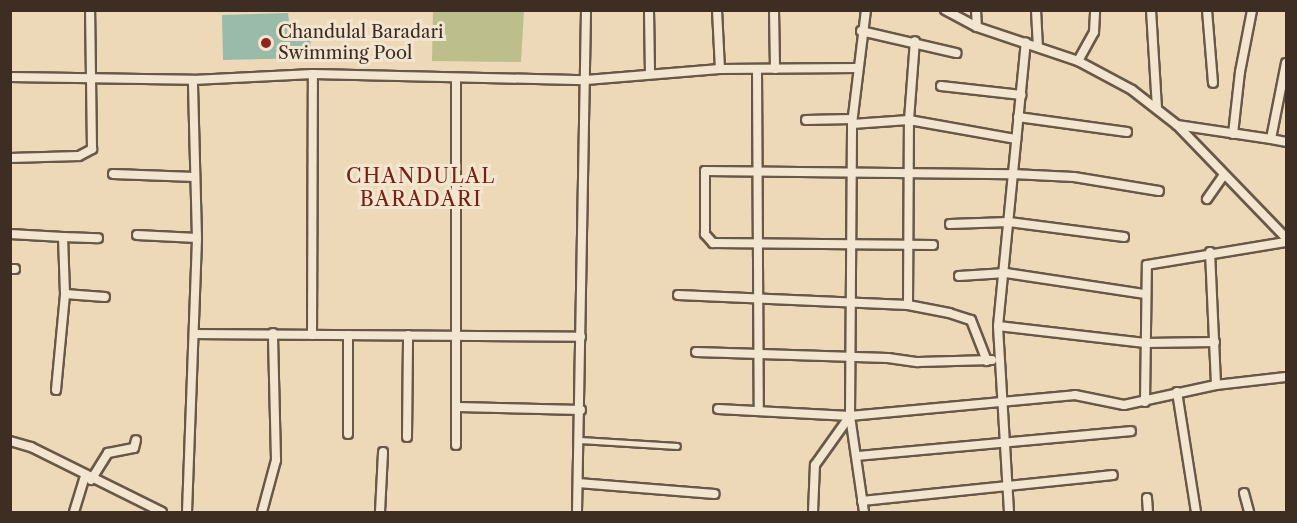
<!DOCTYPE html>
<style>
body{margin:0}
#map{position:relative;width:1297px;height:523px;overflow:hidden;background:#edd9b7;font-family:"Libre Caslon Text",serif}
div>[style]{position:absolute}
.green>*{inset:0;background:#bcbe8c}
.water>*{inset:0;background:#9abaaa}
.roads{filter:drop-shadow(2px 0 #695848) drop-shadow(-2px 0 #695848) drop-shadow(0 2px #695848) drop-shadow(0 -2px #695848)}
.lane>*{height:4.5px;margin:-2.25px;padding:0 2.25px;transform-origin:2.25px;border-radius:2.25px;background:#f3e6d0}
.street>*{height:8px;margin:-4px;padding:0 4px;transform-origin:4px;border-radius:4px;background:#f3e6d0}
.dots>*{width:16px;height:16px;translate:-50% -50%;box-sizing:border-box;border:3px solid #f3e6d0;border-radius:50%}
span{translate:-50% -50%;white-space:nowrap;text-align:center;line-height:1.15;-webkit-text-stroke:6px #f3e6d0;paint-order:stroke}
.poi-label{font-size:18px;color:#3d2d23}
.left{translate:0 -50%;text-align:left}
.neighbourhood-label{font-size:20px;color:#7a1f14;letter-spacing:1.5px}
.frame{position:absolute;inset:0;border:12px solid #3d2d23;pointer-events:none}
</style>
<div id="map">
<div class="green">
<i style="clip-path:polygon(433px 11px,524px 11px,521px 62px,432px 61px)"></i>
</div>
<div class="water">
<i style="clip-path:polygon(288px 13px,290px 29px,310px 28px,311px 58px,223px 60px,222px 15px)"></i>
</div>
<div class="roads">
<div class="lane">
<i style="left:580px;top:440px;width:97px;rotate:3.5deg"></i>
</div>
<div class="street">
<i style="left:649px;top:10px;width:64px;rotate:89.1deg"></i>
<i style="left:717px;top:10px;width:59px;rotate:87.1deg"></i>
<i style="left:774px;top:10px;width:59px;rotate:89deg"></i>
<i style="left:945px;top:10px;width:36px;rotate:28deg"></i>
<i style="left:977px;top:27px;width:107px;rotate:18.6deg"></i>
<i style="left:1078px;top:61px;width:61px;rotate:28.2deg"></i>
<i style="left:1132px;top:90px;width:57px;rotate:37.9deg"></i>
<i style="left:1177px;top:125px;width:157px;rotate:46deg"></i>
<i style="left:976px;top:10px;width:17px;rotate:87deg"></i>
<i style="left:1036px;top:10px;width:36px;rotate:87deg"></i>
<i style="left:1151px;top:10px;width:97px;rotate:86.5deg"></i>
<i style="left:1207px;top:10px;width:73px;rotate:85.3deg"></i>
<i style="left:861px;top:31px;width:98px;rotate:13deg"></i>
<i style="left:1078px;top:61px;width:33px;rotate:-61deg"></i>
<i style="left:1094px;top:32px;width:22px;rotate:-87deg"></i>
<i style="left:1286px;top:63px;width:77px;rotate:101.2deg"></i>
<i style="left:1271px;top:139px;width:15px;rotate:11deg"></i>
<i style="left:757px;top:71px;width:340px;rotate:89.7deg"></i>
<i style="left:10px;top:77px;width:183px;rotate:0.9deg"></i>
<i style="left:193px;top:80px;width:120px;rotate:-2.9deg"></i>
<i style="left:313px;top:74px;width:273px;rotate:1.3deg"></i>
<i style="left:586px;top:80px;width:134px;rotate:-4.7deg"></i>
<i style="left:720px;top:69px;width:138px;rotate:-0.4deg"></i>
<i style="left:456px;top:78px;width:367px;rotate:90deg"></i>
<i style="left:941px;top:86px;width:81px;rotate:6.4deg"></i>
<i style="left:1018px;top:117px;width:110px;rotate:7.8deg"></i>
<i style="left:806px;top:120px;width:46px;rotate:-1.2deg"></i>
<i style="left:852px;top:124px;width:57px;rotate:-4deg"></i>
<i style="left:909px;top:120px;width:109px;rotate:10.1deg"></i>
<i style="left:1177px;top:125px;width:95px;rotate:8.5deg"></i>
<i style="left:1233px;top:134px;width:62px;rotate:-83.6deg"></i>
<i style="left:1240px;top:72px;width:63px;rotate:-79deg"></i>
<i style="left:10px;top:158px;width:69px;rotate:-1.7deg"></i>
<i style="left:79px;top:156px;width:15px;rotate:-28deg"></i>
<i style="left:92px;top:149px;width:139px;rotate:-90.8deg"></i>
<i style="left:113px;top:174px;width:82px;rotate:2.1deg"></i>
<i style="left:1207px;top:199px;width:29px;rotate:-55deg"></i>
<i style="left:950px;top:224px;width:59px;rotate:-1.9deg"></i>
<i style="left:1009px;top:222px;width:116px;rotate:7.4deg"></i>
<i style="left:10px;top:234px;width:53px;rotate:3.2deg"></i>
<i style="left:137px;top:235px;width:60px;rotate:2.9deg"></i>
<i style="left:933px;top:245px;width:220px;rotate:-179.5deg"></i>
<i style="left:713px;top:243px;width:12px;rotate:-132deg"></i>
<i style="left:705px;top:234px;width:63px;rotate:-90deg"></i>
<i style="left:705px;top:171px;width:307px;rotate:0.6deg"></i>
<i style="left:1012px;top:174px;width:62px;rotate:2.8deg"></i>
<i style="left:1074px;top:177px;width:86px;rotate:9.4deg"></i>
<i style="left:1210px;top:252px;width:133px;rotate:87.4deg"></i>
<i style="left:10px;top:269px;width:5px"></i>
<i style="left:959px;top:276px;width:47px;rotate:-3.7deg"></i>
<i style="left:1006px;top:273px;width:141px;rotate:8.6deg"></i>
<i style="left:65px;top:294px;width:40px;rotate:4.3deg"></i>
<i style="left:678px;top:295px;width:230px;rotate:2.5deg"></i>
<i style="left:908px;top:305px;width:42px;rotate:11deg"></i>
<i style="left:949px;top:313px;width:23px;rotate:18deg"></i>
<i style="left:971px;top:320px;width:44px;rotate:68.7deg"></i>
<i style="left:908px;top:305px;width:185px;rotate:-89.7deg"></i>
<i style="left:909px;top:120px;width:79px;rotate:-85.7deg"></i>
<i style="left:998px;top:326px;width:148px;rotate:6.6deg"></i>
<i style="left:1145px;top:343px;width:70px;rotate:-0.8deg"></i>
<i style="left:194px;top:334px;width:387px;rotate:0.4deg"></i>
<i style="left:312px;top:335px;width:261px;rotate:-89.8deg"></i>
<i style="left:348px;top:335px;width:99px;rotate:90deg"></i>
<i style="left:696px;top:352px;width:192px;rotate:1.8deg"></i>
<i style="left:888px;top:358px;width:30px;rotate:8deg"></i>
<i style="left:918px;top:362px;width:74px;rotate:-1.5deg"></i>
<i style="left:56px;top:390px;width:96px;rotate:-84.6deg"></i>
<i style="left:65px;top:294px;width:57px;rotate:-92deg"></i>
<i style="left:63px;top:237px;width:35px;rotate:2deg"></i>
<i style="left:1177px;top:392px;width:121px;rotate:81deg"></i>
<i style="left:1145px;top:402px;width:137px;rotate:-89.2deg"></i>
<i style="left:1147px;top:265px;width:141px;rotate:-9.4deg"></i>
<i style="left:458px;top:407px;width:123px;rotate:1.4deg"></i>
<i style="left:718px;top:409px;width:132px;rotate:3deg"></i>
<i style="left:407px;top:437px;width:102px;rotate:-89.4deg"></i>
<i style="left:10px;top:441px;width:22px;rotate:16deg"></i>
<i style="left:31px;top:447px;width:146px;rotate:26.4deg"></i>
<i style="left:857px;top:456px;width:275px;rotate:-5.2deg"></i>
<i style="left:91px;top:480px;width:32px;rotate:-58deg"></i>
<i style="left:108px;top:453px;width:26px;rotate:-11deg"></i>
<i style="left:134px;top:448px;width:8px;rotate:-76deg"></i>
<i style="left:578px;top:483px;width:137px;rotate:4.6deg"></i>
<i style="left:1244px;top:493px;width:20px;rotate:75deg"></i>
<i style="left:1147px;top:498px;width:14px;rotate:86deg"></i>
<i style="left:862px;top:501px;width:252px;rotate:-5.9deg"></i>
<i style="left:74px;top:512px;width:37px;rotate:-73deg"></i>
<i style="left:187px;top:512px;width:274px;rotate:-87.9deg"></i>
<i style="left:197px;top:238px;width:158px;rotate:-91.5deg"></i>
<i style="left:262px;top:512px;width:54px;rotate:-74.9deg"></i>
<i style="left:276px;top:460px;width:127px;rotate:-91.4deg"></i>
<i style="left:380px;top:512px;width:60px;rotate:-87.1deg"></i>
<i style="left:577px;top:512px;width:502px;rotate:-88.97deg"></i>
<i style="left:813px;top:512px;width:47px;rotate:-87.6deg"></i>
<i style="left:815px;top:465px;width:60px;rotate:-54.5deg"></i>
<i style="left:850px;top:416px;width:292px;rotate:-89.6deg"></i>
<i style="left:852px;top:124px;width:115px;rotate:-83deg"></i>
<i style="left:864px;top:512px;width:97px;rotate:-98.3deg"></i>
<i style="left:850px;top:416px;width:226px;rotate:-5.3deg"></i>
<i style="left:1075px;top:395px;width:50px;rotate:11.5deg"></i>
<i style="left:1124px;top:405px;width:94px;rotate:-12.3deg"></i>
<i style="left:1216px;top:385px;width:70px;rotate:-6.5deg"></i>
<i style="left:1009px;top:512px;width:186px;rotate:-93.4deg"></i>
<i style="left:998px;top:326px;width:285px;rotate:-84.4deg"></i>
</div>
</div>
<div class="dots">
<i style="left:266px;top:43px;background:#8f2418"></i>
</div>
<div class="poi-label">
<span class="left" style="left:278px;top:43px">Chandulal Baradari<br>Swimming Pool</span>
</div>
<div class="neighbourhood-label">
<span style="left:421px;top:188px">CHANDULAL<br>BARADARI</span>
</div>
<div class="frame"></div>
</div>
